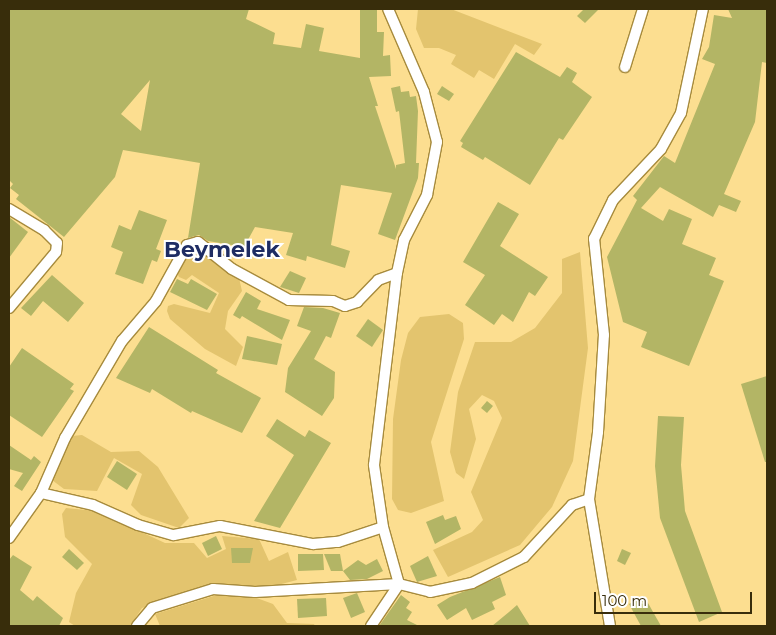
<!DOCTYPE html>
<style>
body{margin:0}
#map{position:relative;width:776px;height:635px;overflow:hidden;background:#fcde90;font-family:Montserrat,sans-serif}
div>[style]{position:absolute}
.green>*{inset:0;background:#e3c46e}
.building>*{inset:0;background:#b3b565}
.roads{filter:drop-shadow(1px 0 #a78b3d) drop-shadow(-1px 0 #a78b3d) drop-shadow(0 1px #a78b3d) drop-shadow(0 -1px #a78b3d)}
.minor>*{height:10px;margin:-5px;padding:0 5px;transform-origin:5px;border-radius:5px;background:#fff}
span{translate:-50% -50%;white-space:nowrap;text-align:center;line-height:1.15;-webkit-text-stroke:4px #fff;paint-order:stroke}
.district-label{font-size:22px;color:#1e2c63;font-weight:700}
.frame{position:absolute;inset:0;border:10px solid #382d0b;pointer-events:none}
.scale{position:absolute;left:594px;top:592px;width:158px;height:22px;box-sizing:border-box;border:2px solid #382d0b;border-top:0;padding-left:6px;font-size:15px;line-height:18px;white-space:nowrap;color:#382d0b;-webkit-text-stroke:4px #fff;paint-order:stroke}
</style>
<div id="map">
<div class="green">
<i style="clip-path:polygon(418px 9px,451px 9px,542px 44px,534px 55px,515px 44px,494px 79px,479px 70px,474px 78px,451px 64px,456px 55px,439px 48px,424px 48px,416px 29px)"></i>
<i style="clip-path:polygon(193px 248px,201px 249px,239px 278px,242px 291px,228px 311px,225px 329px,243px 347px,236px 366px,205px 349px,170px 319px,167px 311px,168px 306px,174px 304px,210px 313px,219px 293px,192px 275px,186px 280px,179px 277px,177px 273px)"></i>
<i style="clip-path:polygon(580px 252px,588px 348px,573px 461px,552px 507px,520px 545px,448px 577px,433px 550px,472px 532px,483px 520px,471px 492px,502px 418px,494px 401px,482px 395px,469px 409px,476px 439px,464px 479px,456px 473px,450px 452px,458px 392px,475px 342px,511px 342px,535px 328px,562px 293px,562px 259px)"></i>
<i style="clip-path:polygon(449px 314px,463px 323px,464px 339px,431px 442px,444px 501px,411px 513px,398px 510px,392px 499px,393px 419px,401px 360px,408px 333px,420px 317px)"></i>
<i style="clip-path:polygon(82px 435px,111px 452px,139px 451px,158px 467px,189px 518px,179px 528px,141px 515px,131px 505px,142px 474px,114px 458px,97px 491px,64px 489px,52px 480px,72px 436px)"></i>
<i style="clip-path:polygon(66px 508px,96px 511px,165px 543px,194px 543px,207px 558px,226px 549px,222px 536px,259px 539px,269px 561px,288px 552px,297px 580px,266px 588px,217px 583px,142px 608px,130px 626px,75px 626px,69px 622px,76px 593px,92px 564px,65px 537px,62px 514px)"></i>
<i style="clip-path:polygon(217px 595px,254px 597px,273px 604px,287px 623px,314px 624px,315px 626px,160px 626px,155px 614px)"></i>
</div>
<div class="building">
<i style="clip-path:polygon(evenodd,9px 9px,249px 9px,246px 19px,275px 33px,273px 44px,301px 48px,306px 24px,324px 28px,319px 51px,360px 58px,360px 9px,377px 9px,377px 32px,384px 32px,383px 56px,390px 55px,391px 76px,369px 77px,378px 106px,375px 106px,396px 169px,396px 165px,405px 163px,399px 111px,396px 112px,391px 88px,400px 86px,401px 92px,409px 91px,410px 97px,416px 96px,418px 111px,416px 163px,419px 163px,418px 178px,395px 240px,378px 234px,392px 193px,341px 185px,331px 245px,350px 251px,345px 268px,307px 256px,306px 261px,286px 255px,293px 233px,255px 227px,244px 247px,208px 241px,199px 235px,188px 238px,200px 163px,123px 150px,115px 177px,64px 237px,16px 199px,19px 195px,10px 188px,13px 184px,9px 180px,9px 9px,150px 80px,141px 131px,121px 114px,150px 80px)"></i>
<i style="clip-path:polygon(584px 9px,599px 9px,585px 23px,577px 16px)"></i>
<i style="clip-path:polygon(728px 9px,767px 9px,767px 63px,762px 62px,755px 122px,724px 194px,741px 201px,736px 212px,719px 205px,713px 217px,660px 187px,641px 208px,663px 221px,669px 209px,692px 219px,682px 244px,716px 258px,709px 275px,724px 281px,689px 366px,641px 347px,647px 332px,623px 322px,607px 257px,637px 200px,633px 196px,664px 156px,675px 163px,715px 64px,702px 59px,709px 47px,714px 15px,732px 18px)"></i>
<i style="clip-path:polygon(516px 52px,560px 77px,567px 67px,577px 73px,572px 82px,592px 97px,563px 140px,559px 138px,530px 185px,485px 157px,483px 160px,461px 147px,463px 143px,460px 141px)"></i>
<i style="clip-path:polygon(442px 86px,454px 94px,449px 101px,437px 94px)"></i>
<i style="clip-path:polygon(498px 202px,519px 214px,500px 246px,548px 277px,535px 296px,529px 292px,513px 322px,502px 314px,494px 325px,465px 305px,485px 275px,463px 262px)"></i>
<i style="clip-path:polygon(139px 210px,167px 220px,156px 249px,161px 251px,157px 262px,152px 260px,143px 284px,115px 274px,123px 252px,111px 247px,119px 225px,131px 230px)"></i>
<i style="clip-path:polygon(9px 217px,28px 232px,9px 258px)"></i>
<i style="clip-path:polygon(290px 271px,306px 278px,299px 293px,280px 287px)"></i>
<i style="clip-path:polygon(52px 275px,84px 303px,68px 322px,43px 301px,31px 316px,21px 308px)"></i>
<i style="clip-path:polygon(177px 279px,188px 284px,191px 279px,217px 294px,207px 310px,170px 292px)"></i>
<i style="clip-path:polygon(246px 292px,261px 301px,257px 309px,290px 320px,282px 340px,242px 316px,240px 319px,233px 315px)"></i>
<i style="clip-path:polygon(304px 307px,323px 308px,340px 313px,331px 338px,326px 336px,314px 359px,335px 372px,334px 398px,322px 416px,285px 392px,288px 368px,311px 331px,297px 326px)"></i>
<i style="clip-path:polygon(368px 319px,383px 330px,372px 347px,356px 336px)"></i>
<i style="clip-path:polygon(149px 327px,218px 370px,216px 373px,261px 398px,242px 433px,192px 411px,191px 413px,152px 389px,150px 393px,116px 378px)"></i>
<i style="clip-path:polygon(247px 336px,282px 344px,277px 365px,242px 359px)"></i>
<i style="clip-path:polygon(22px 348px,74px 384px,70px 389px,74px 391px,42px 437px,9px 415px,9px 367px)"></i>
<i style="clip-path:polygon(767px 376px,767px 462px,765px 462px,741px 384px)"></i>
<i style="clip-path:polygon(487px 401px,493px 406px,487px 413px,481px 408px)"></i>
<i style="clip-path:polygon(658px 416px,684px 417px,681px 465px,685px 511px,722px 612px,699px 622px,660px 518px,655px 466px)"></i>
<i style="clip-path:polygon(277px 419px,305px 437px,309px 430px,331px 443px,280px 528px,254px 521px,294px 455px,266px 436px)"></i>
<i style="clip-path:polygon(9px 445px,31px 460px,34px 456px,41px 462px,22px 491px,14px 486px,23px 473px,9px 469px)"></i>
<i style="clip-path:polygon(117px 461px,137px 474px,127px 490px,107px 477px)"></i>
<i style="clip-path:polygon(443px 515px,445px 520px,456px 516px,461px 529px,435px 544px,426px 522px)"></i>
<i style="clip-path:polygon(216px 536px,222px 549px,208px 556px,202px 543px)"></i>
<i style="clip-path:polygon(231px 548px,253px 548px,250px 563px,232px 563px)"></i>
<i style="clip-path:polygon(69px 549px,84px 563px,77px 570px,62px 557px)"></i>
<i style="clip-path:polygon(622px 549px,631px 553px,625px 565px,617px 561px)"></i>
<i style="clip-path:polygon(298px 554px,323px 554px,324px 570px,298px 571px)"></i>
<i style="clip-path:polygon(324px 554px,340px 554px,343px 571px,331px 571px)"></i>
<i style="clip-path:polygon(13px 555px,32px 567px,20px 590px,33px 601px,37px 596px,63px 618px,59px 626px,9px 626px,9px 560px)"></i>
<i style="clip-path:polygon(428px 556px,437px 576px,417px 582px,410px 566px)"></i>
<i style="clip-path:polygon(377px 559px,383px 571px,367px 579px,350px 580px,343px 571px,358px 560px,366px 565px)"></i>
<i style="clip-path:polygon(500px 577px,506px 595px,492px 602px,495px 609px,472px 620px,466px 608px,447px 620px,437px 605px,450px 597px)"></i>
<i style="clip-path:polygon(357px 593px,365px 612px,351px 618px,343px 598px)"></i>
<i style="clip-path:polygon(401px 595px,410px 602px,406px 608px,412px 612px,407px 620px,419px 626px,379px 626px)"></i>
<i style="clip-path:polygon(644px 596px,661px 626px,641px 626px,629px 604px)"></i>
<i style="clip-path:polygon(326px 598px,327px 616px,298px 618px,297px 599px)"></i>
<i style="clip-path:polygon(517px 605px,530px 626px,492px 626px,509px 612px)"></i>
</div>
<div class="roads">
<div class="minor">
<i style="left:625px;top:67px;width:61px;rotate:-72.8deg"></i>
<i style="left:9px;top:209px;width:41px;rotate:31deg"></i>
<i style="left:44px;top:230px;width:18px;rotate:45deg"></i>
<i style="left:57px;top:243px;width:9px;rotate:96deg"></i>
<i style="left:56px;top:252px;width:73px;rotate:130deg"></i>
<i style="left:41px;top:493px;width:60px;rotate:-66.4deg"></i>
<i style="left:65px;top:438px;width:113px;rotate:-59.6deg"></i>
<i style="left:122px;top:341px;width:52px;rotate:-49.6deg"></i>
<i style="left:156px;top:301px;width:64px;rotate:-61deg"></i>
<i style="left:187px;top:245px;width:11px;rotate:-15deg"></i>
<i style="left:198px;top:242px;width:43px;rotate:38.5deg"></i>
<i style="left:232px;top:269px;width:65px;rotate:28.5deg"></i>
<i style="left:289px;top:300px;width:44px;rotate:1.3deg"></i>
<i style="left:333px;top:301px;width:13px;rotate:23deg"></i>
<i style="left:345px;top:306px;width:13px;rotate:-18deg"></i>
<i style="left:357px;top:302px;width:30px;rotate:-46deg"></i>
<i style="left:378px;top:280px;width:20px;rotate:-20deg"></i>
<i style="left:9px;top:538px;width:55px;rotate:-54.6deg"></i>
<i style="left:41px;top:493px;width:53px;rotate:13deg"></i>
<i style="left:93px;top:505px;width:49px;rotate:24deg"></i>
<i style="left:138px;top:525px;width:37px;rotate:16deg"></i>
<i style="left:174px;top:535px;width:47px;rotate:-11.1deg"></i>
<i style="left:220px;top:526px;width:95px;rotate:11deg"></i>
<i style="left:313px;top:544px;width:25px;rotate:-5deg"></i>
<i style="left:338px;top:542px;width:47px;rotate:-18.4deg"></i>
<i style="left:137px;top:626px;width:23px;rotate:-50deg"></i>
<i style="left:152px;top:608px;width:64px;rotate:-17.3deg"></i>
<i style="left:213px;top:589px;width:42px;rotate:4.1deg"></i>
<i style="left:255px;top:592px;width:144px;rotate:-3.2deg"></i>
<i style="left:399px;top:584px;width:59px;rotate:-105.7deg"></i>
<i style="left:383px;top:527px;width:63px;rotate:-98.3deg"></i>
<i style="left:374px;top:465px;width:193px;rotate:-83.2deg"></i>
<i style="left:397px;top:273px;width:34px;rotate:-78deg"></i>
<i style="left:404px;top:240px;width:51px;rotate:-62.9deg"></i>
<i style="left:427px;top:195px;width:54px;rotate:-79.3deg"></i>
<i style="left:437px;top:142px;width:52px;rotate:-104.6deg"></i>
<i style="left:424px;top:92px;width:90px;rotate:-113.4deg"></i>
<i style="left:371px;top:626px;width:50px;rotate:-56.3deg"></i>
<i style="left:399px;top:584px;width:32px;rotate:14deg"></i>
<i style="left:430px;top:592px;width:43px;rotate:-12.1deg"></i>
<i style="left:472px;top:583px;width:58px;rotate:-26.6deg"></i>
<i style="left:524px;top:557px;width:71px;rotate:-47.3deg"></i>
<i style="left:572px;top:505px;width:18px;rotate:-19deg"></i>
<i style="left:610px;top:626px;width:129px;rotate:-99.4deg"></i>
<i style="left:589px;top:499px;width:68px;rotate:-82.3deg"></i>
<i style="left:598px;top:432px;width:97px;rotate:-86.5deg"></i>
<i style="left:604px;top:335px;width:97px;rotate:-95.9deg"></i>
<i style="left:594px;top:239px;width:43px;rotate:-64deg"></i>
<i style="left:613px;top:200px;width:70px;rotate:-46.7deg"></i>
<i style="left:661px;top:149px;width:41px;rotate:-60.9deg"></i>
<i style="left:681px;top:113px;width:106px;rotate:-78.1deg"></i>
</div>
</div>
<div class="district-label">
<span style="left:222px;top:250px">Beymelek</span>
</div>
<div class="frame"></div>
<div class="scale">100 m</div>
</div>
